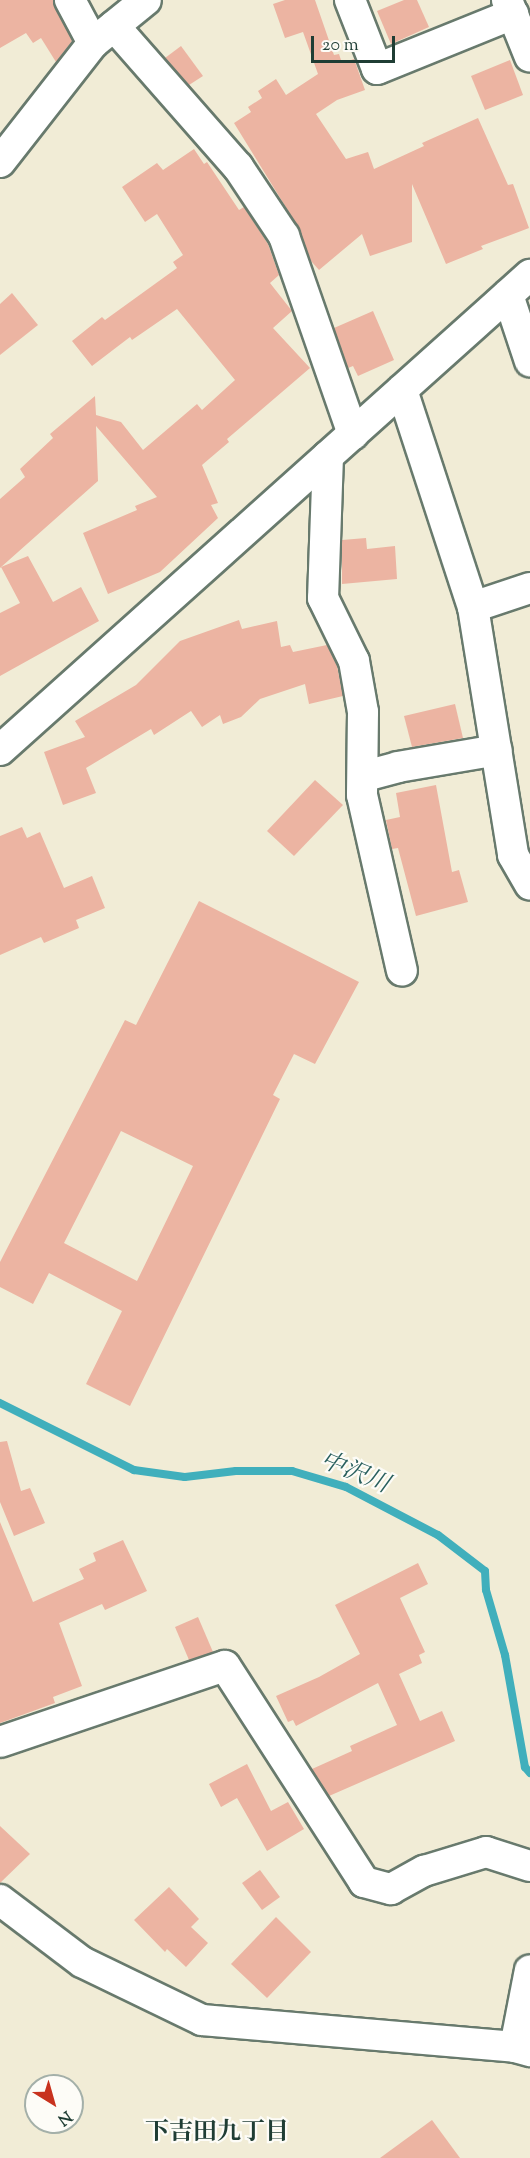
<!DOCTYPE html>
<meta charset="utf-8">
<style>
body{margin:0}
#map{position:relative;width:530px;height:2158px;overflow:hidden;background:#f1ecd6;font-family:"Sorts Mill Goudy","Noto Serif JP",serif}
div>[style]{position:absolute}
.stream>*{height:8px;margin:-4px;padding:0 4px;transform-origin:4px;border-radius:4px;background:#40afbc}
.building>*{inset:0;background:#ecb4a2}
.roads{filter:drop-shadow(2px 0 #687a6d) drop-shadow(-2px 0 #687a6d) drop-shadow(0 2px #687a6d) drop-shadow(0 -2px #687a6d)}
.minor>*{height:30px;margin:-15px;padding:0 15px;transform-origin:15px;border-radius:15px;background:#fff}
span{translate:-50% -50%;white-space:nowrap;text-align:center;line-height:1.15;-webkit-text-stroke:4.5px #fdfcf7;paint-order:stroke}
.water-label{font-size:24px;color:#295f5d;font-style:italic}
.neighbourhood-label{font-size:24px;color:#1f3d34;font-weight:700}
.north{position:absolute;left:24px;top:2074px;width:60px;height:60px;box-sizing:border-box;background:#fdfcf7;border:2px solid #a4b0a9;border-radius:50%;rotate:143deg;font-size:16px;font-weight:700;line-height:24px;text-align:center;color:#1f3d34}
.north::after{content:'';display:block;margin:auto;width:21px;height:27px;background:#c8321e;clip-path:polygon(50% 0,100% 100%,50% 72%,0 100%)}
.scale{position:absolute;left:311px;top:36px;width:84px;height:27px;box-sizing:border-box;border:3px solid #1f3d34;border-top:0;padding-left:8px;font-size:18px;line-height:21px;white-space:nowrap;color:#1f3d34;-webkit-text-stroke:4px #fdfcf7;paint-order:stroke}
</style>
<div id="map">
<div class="stream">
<i style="left:0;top:1403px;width:150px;rotate:26.6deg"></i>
<i style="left:134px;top:1470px;width:51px;rotate:7.8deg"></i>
<i style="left:185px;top:1477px;width:51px;rotate:-6.7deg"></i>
<i style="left:236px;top:1471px;width:56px"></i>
<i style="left:292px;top:1471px;width:56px;rotate:16.5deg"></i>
<i style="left:346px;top:1487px;width:104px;rotate:27.6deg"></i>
<i style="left:438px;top:1535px;width:59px;rotate:37.5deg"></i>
<i style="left:485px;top:1571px;width:19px;rotate:87deg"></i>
<i style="left:486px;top:1590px;width:68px;rotate:73.7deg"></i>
<i style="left:505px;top:1655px;width:114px;rotate:79.9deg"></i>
<i style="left:525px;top:1767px;width:8px;rotate:50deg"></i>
</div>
<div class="building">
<i style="clip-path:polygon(0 0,53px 0,72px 41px,56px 62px,41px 38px,33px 43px,26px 33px,0 48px)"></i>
<i style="clip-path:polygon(285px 0,315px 0,334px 55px,339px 54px,342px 63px,354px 59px,365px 90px,337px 100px,316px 114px,346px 159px,368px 152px,374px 169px,424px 146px,422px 143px,478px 118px,508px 185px,513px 184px,529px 228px,481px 246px,483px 249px,446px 264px,412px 184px,412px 242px,370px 256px,362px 234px,319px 270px,311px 261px,298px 227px,234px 123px,251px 112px,248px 107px,262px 98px,258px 91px,276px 79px,286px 95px,318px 74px,303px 32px,285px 38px,273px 4px)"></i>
<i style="clip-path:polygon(404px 0,417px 0,429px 27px,391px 44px,377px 11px)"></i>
<i style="clip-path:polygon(181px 46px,203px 76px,189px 85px,165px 58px)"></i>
<i style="clip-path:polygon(510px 60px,523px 95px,485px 110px,471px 76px)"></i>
<i style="clip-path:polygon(194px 149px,204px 164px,207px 162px,239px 210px,244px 207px,268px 244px,279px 275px,270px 283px,292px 311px,273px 328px,310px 368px,227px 439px,229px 442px,202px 465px,218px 503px,211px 505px,218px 518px,160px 572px,108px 594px,83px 533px,137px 510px,135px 506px,157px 497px,96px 426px,98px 481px,0 568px,0 499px,25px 477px,20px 469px,53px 438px,50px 434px,95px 396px,96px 415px,121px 422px,143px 450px,197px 404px,202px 410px,235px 380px,177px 309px,132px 340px,130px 337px,92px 366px,72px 341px,102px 317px,105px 320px,177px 268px,173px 262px,183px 255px,157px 214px,145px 222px,122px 187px,157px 163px,163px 170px)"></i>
<i style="clip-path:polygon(12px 293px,38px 325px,0 355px,0 304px)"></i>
<i style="clip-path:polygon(373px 311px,394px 360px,358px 376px,353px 366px,348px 368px,334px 328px)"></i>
<i style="clip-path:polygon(366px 538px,367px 549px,395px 546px,397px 579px,342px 584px,342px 540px)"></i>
<i style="clip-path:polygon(28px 556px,53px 602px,81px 587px,99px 621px,0 676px,0 613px,20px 603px,1px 567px)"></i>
<i style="clip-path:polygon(239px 620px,242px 629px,277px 621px,281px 647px,290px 645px,293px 652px,327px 645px,337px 666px,343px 696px,309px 704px,305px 684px,260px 699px,241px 717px,223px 724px,220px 715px,202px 727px,191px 711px,154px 735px,151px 729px,86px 768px,96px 793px,63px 805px,44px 752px,85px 737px,75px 721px,136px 685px,180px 641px)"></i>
<i style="clip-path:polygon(455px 704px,463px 738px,412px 747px,404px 716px)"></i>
<i style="clip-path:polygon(315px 780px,343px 805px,294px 856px,267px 831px)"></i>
<i style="clip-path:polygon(436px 785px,452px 872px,459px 870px,468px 902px,416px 916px,398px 848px,392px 849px,386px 820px,400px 817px,396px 793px)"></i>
<i style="clip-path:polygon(22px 827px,27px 838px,40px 832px,64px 888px,92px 876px,105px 908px,76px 920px,79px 928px,44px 943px,41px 937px,0 955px,0 836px)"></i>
<i style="clip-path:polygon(evenodd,199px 901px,359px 982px,315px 1064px,294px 1054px,273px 1095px,280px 1099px,130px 1406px,86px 1384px,122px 1311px,49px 1273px,33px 1304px,0 1287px,0 1262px,125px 1020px,136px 1025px,199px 901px,121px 1131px,193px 1166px,137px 1281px,64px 1243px,121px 1131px)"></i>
<i style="clip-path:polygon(7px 1441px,21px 1491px,30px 1488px,45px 1523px,14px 1536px,0 1502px,0 1442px)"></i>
<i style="clip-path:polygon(0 1522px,33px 1602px,84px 1579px,79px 1569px,96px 1561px,93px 1553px,123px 1540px,147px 1591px,105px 1610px,102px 1604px,59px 1623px,82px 1686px,53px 1697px,55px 1703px,0 1723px)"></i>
<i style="clip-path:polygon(418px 1563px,428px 1584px,400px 1598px,425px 1652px,419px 1655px,422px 1663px,399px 1674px,420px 1721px,442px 1711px,455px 1741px,329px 1796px,312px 1769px,352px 1751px,350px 1746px,397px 1725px,378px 1683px,296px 1726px,293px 1720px,288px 1722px,276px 1696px,319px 1677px,360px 1654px,335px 1605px)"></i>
<i style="clip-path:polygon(198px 1617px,213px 1652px,189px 1660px,175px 1627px)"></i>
<i style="clip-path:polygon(247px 1764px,271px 1811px,288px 1802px,304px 1829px,267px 1851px,237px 1798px,221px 1807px,209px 1784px)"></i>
<i style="clip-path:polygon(0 1826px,30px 1854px,0 1883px)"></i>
<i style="clip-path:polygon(260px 1870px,280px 1897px,262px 1910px,242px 1883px)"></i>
<i style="clip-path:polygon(169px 1887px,199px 1919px,191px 1927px,208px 1943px,186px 1967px,167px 1949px,165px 1952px,134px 1920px)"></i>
<i style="clip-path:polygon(276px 1917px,311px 1952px,267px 1998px,231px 1964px)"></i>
<i style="clip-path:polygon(432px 2120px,460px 2158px,380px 2158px)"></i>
</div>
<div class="roads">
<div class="minor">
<i style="left:70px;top:0;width:49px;rotate:61.9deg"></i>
<i style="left:350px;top:0;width:74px;rotate:68.6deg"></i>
<i style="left:377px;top:69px;width:147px;rotate:-22deg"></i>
<i style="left:507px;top:0;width:61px;rotate:68deg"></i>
<i style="left:114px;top:26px;width:188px;rotate:48.7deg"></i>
<i style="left:238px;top:167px;width:83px;rotate:56.3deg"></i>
<i style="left:284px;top:236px;width:210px;rotate:70.8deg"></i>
<i style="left:0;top:162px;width:151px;rotate:-52deg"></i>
<i style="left:93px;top:43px;width:68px;rotate:-39.1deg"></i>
<i style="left:508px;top:295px;width:70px;rotate:71.6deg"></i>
<i style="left:402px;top:390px;width:228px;rotate:71.9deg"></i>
<i style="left:473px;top:607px;width:251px;rotate:80.8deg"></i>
<i style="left:513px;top:855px;width:34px;rotate:60deg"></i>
<i style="left:328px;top:456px;width:142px;rotate:92deg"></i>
<i style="left:323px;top:598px;width:70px;rotate:63.8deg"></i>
<i style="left:354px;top:661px;width:52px;rotate:80deg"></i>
<i style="left:363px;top:712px;width:83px;rotate:90.7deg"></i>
<i style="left:362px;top:795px;width:180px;rotate:77.2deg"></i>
<i style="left:473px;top:607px;width:60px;rotate:-18.4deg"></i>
<i style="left:0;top:750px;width:712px;rotate:-41.87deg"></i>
<i style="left:365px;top:776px;width:34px;rotate:-15deg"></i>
<i style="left:398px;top:767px;width:100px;rotate:-9.7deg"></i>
<i style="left:0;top:1742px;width:237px;rotate:-18.7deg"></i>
<i style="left:225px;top:1666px;width:257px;rotate:57.2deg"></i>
<i style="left:364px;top:1882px;width:28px;rotate:15deg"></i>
<i style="left:391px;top:1889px;width:38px;rotate:-29deg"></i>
<i style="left:424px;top:1871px;width:65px;rotate:-17deg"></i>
<i style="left:486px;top:1852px;width:46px;rotate:17.7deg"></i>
<i style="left:0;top:1900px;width:103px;rotate:37.1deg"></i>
<i style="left:82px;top:1962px;width:133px;rotate:25.8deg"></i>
<i style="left:202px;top:2020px;width:314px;rotate:4.9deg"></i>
<i style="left:515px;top:2047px;width:16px;rotate:15deg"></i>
<i style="left:515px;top:2047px;width:78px;rotate:-79deg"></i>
</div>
</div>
<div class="water-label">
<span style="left:354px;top:1474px;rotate:22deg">中沢川</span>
</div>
<div class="neighbourhood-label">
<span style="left:217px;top:2134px">下吉田九丁目</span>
</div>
<div class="north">N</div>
<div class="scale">20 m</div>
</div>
